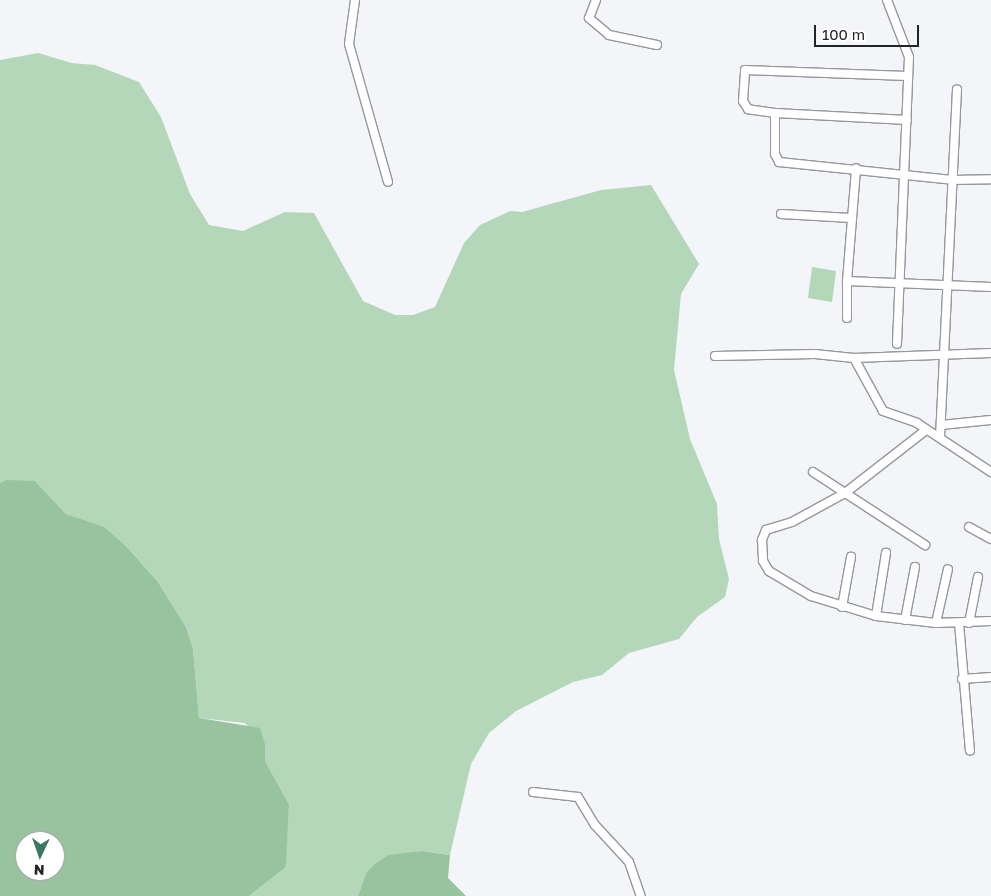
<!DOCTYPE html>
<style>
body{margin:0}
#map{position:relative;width:991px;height:896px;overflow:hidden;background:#f3f5f8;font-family:"Golos Text",sans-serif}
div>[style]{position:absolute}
.green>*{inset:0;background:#b5d7b9}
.forest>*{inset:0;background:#98c39e}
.roads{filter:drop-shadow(1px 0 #95979a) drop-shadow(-1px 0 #95979a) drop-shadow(0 1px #95979a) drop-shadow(0 -1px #95979a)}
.minor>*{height:8px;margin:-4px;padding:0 4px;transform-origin:4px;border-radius:4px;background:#fff}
span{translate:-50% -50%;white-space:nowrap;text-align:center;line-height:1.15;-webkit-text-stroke:4px #fff;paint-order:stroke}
.north{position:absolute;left:15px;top:831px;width:50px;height:50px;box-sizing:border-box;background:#fff;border:1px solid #a7a7a8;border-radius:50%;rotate:183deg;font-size:14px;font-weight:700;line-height:20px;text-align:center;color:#232425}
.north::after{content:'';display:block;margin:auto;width:18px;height:22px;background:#3a7864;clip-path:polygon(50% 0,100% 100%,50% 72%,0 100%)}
.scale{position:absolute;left:814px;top:25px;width:105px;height:22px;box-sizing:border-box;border:2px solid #232425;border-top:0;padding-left:6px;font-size:15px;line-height:18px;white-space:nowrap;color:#232425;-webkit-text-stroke:4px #fff;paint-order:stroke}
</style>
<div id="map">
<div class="green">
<i style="clip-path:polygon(38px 53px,72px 63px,95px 65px,139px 82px,161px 117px,190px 194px,209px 225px,243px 231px,285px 212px,314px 213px,363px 301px,395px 315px,413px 315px,435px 307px,464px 243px,480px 225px,510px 211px,522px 212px,601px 190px,651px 185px,699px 264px,681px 294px,674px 370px,690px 439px,717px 504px,719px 539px,729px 579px,725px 597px,697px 617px,679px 639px,629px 653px,602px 675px,573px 682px,516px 711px,489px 733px,471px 764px,450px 855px,422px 851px,388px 856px,366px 873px,358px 896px,249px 896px,285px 868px,289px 804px,265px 761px,265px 744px,245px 723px,199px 718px,193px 649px,186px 627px,158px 582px,126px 546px,108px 531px,66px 514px,35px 481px,0 483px,0 60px)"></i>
<i style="clip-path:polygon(812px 267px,836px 271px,832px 302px,808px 298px)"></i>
</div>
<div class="forest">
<i style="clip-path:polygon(evenodd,6px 480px,35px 481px,66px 514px,104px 527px,126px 546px,158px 582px,186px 627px,193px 649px,199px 718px,260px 728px,265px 744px,265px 761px,289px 804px,286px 863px,285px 868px,249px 896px,0 896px,0 483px,6px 480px,25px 841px,55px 841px,55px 871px,25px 871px,25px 841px)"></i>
<i style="clip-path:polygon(422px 851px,450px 855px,448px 878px,466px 896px,358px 896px,366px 873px,375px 864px,388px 855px)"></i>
</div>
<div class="roads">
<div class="minor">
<i style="left:355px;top:0;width:44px;rotate:97.8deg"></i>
<i style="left:349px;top:44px;width:143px;rotate:74.2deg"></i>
<i style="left:596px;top:0;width:19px;rotate:111deg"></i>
<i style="left:589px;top:18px;width:26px;rotate:40deg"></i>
<i style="left:609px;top:35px;width:49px;rotate:11.8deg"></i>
<i style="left:887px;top:0;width:61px;rotate:68.9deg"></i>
<i style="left:909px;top:57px;width:287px;rotate:92.4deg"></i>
<i style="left:775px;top:113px;width:41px;rotate:90deg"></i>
<i style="left:775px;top:154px;width:9px;rotate:63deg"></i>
<i style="left:779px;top:162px;width:174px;rotate:5.9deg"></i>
<i style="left:952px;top:180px;width:39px;rotate:-1deg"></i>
<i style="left:907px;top:120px;width:132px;rotate:-177deg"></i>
<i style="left:775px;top:113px;width:27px;rotate:-172deg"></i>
<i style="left:748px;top:109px;width:9px;rotate:-122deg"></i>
<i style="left:743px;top:101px;width:31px;rotate:-86deg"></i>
<i style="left:745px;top:70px;width:162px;rotate:2.1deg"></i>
<i style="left:781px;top:214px;width:70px;rotate:3.3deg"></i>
<i style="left:847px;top:281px;width:144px;rotate:2.4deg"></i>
<i style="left:847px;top:318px;width:37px;rotate:-90deg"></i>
<i style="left:847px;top:281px;width:113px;rotate:-85.4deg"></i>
<i style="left:715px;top:356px;width:100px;rotate:-1.1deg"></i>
<i style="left:815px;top:354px;width:39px;rotate:6deg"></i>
<i style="left:854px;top:358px;width:137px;rotate:-2.1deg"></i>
<i style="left:854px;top:358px;width:60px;rotate:61.3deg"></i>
<i style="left:883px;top:411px;width:36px;rotate:19deg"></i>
<i style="left:917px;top:423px;width:89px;rotate:33.5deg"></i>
<i style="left:941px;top:425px;width:50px;rotate:-5.7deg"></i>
<i style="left:926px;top:430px;width:103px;rotate:142.1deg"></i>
<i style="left:845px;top:493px;width:60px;rotate:151.3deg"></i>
<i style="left:792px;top:522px;width:27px;rotate:163deg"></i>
<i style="left:766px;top:530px;width:11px;rotate:112deg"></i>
<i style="left:762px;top:540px;width:21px;rotate:87deg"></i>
<i style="left:763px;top:561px;width:12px;rotate:59deg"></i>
<i style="left:769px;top:571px;width:49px;rotate:30.8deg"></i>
<i style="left:811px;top:596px;width:68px;rotate:17.1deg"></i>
<i style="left:876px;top:616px;width:60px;rotate:6.7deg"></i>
<i style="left:936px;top:623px;width:55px;rotate:-2.1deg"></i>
<i style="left:940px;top:437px;width:348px;rotate:-87.2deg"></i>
<i style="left:813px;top:472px;width:134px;rotate:33.1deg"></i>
<i style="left:969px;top:527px;width:25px;rotate:29deg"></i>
<i style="left:842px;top:607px;width:51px;rotate:-79.8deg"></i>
<i style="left:876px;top:616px;width:64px;rotate:-81deg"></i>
<i style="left:905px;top:620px;width:54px;rotate:-79.3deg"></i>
<i style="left:936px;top:623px;width:55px;rotate:-77.5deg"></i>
<i style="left:959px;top:623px;width:128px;rotate:85.1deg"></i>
<i style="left:969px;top:623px;width:47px;rotate:-78.9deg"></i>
<i style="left:962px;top:679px;width:29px;rotate:-4deg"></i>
<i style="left:533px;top:792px;width:45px;rotate:6.3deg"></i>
<i style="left:578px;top:797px;width:33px;rotate:59deg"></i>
<i style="left:595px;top:825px;width:50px;rotate:47.4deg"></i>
<i style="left:629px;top:862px;width:36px;rotate:71deg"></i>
</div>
</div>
<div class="north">N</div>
<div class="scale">100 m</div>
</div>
